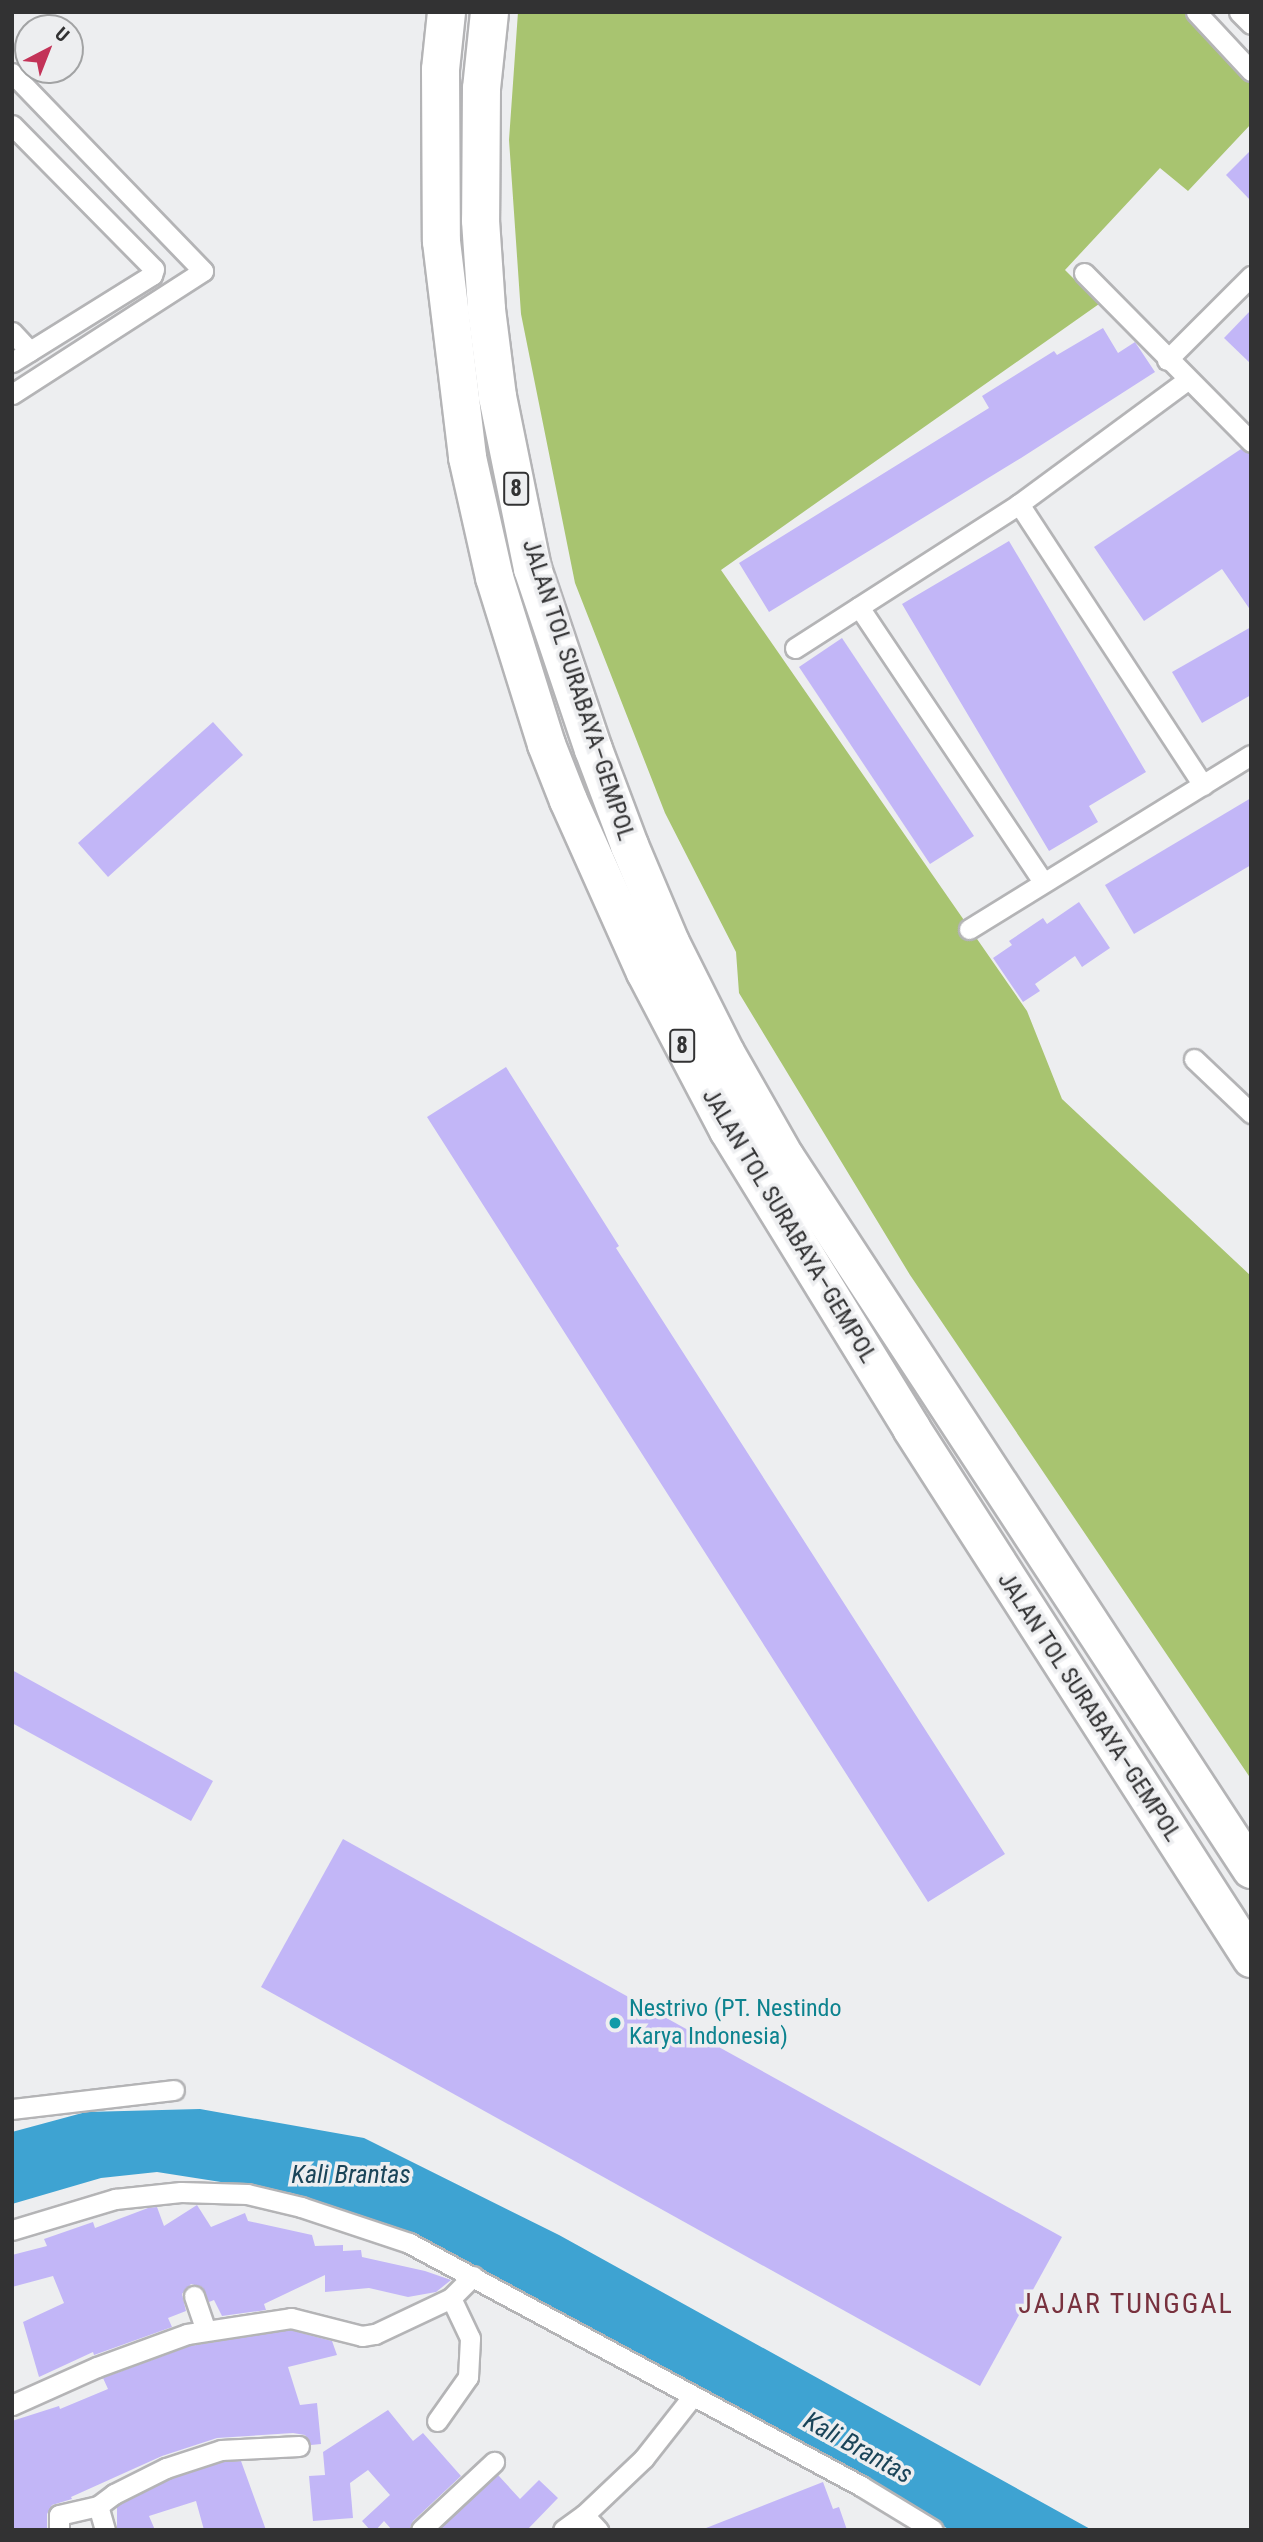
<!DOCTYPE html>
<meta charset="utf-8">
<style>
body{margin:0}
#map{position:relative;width:1263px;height:2542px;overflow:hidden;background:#edeef0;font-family:"Roboto Condensed",sans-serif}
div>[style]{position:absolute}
.forest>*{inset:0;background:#a8c470}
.water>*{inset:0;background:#3ea3d2}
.building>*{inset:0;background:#c2b6f7}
.roads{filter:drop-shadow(2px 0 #b4b4b6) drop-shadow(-2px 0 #b4b4b6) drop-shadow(0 2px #b4b4b6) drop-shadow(0 -2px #b4b4b6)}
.minor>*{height:19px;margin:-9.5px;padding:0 9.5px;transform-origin:9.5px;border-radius:9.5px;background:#fff}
.motorway>*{height:37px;margin:-18.5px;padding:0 18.5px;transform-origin:18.5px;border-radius:18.5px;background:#fff}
.dots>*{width:19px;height:19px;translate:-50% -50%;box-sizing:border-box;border:4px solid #edeef0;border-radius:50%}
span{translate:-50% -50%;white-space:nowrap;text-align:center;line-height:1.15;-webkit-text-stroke:7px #edeef0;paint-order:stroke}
.shield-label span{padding:2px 5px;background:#edeef0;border:2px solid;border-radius:5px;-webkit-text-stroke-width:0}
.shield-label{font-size:23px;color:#323233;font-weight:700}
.street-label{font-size:24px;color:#323233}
.culture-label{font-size:24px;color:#0d838f}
.left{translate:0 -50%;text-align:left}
.water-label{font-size:26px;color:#1a4458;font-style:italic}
.quarter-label{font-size:28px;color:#78313e;letter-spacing:2px}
.frame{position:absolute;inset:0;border:14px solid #323233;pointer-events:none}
.north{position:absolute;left:14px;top:14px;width:70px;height:70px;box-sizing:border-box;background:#edeef0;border:2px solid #a2a3a4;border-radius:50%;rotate:42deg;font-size:19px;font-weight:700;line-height:28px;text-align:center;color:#323233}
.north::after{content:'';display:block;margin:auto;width:24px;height:32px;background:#c33358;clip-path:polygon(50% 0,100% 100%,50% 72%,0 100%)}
</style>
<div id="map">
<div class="forest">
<i style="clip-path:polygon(518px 12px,1185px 12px,1251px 76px,1251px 124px,1188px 191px,1160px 168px,1065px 270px,1099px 304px,721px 570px,1027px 1011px,1062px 1099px,1251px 1276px,1251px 1779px,910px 1275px,739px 993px,736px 952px,665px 813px,575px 583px,521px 314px,509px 140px)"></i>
</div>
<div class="water">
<i style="clip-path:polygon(200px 2109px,364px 2138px,559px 2235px,1092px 2530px,950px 2530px,859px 2477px,418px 2242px,292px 2193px,157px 2172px,101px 2178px,12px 2204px,12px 2132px,86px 2112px)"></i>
</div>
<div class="building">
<i style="clip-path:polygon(1251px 150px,1251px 201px,1226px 175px)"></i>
<i style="clip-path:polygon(1251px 310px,1251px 364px,1224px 338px)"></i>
<i style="clip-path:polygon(1103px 328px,1118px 353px,1135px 342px,1155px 372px,1021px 458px,769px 612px,739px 563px,989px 408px,982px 396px,1054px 351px,1057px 355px)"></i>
<i style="clip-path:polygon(1241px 449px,1251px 454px,1251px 611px,1222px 569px,1144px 621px,1094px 547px)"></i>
<i style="clip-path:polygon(1009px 541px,1146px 772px,1089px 806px,1098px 822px,1049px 851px,902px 604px)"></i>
<i style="clip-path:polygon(1251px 627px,1251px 695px,1202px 723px,1172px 672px)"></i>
<i style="clip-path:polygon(842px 638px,974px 836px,930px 864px,799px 667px)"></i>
<i style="clip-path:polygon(213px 722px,243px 755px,108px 877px,78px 843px)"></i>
<i style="clip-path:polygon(1251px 798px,1251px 865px,1134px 934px,1105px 885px)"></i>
<i style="clip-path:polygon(1079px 902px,1110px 948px,1082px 967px,1075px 956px,1035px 984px,1040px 991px,1023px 1002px,993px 958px,1012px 945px,1009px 941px,1043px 918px,1047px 924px)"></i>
<i style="clip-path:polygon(506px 1067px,619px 1246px,616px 1248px,1005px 1854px,928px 1902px,427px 1117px)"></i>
<i style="clip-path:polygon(12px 1670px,213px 1781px,191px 1821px,12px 1723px)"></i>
<i style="clip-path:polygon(343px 1839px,1062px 2237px,980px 2386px,261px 1987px)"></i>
<i style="clip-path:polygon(197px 2205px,211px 2227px,245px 2213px,248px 2221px,312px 2235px,315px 2246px,343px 2245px,343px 2251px,361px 2250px,362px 2257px,425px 2271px,451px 2280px,436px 2292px,408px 2297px,369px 2288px,325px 2292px,325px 2275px,264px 2304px,266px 2310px,222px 2316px,214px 2300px,209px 2302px,202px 2287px,191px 2284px,182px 2294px,186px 2311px,168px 2318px,172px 2327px,94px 2355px,93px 2352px,39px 2377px,23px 2322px,64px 2303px,53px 2276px,12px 2287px,12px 2255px,47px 2246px,44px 2239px,93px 2222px,95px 2228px,148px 2208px,157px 2207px,164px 2226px)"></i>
<i style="clip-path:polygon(290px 2330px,332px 2341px,337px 2355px,288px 2367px,300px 2405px,317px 2403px,321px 2444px,311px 2445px,305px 2435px,293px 2433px,217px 2438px,162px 2456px,71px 2497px,72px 2499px,52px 2505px,47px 2514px,47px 2530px,12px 2530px,12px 2421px,59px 2406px,60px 2409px,108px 2389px,103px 2378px,190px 2346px)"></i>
<i style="clip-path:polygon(388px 2410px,413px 2441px,423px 2433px,461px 2476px,413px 2521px,409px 2530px,392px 2530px,384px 2521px,376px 2530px,370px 2530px,362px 2521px,390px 2495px,368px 2470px,350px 2483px,353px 2518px,313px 2521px,309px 2476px,325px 2475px,323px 2452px)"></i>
<i style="clip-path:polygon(241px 2461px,266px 2530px,204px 2530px,196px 2501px,149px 2516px,155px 2530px,117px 2530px,117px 2507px,120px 2504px,171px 2479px,223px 2462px)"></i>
<i style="clip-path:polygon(498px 2475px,520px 2499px,539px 2480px,558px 2498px,527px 2530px,439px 2530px)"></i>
<i style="clip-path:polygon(823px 2482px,833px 2509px,839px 2507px,847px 2530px,701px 2530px)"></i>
</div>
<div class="roads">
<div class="minor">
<i style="left:1196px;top:12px;width:81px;rotate:47deg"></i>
<i style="left:1239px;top:12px;width:17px;rotate:45deg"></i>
<i style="left:12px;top:73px;width:275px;rotate:46deg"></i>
<i style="left:203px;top:271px;width:227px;rotate:147.2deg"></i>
<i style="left:12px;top:125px;width:202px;rotate:45.4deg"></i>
<i style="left:154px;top:269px;width:6px;rotate:108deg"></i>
<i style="left:152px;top:275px;width:165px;rotate:148.1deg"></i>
<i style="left:1084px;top:273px;width:238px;rotate:45.3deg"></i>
<i style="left:12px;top:332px;width:26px;rotate:47deg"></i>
<i style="left:1167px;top:360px;width:119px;rotate:-45deg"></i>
<i style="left:1019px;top:504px;width:336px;rotate:56.8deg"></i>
<i style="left:859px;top:607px;width:331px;rotate:56.2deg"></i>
<i style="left:795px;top:648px;width:266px;rotate:-32.7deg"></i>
<i style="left:1019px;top:504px;width:209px;rotate:-36.4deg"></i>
<i style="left:969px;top:929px;width:331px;rotate:-31.7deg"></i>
<i style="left:1194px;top:1059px;width:79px;rotate:43.5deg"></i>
<i style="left:12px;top:2109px;width:163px;rotate:-6.7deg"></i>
<i style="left:12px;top:2230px;width:108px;rotate:-16.8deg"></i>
<i style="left:115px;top:2199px;width:66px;rotate:-6.1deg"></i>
<i style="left:181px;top:2192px;width:66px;rotate:1.7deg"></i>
<i style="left:247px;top:2194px;width:56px;rotate:13.5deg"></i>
<i style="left:301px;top:2207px;width:114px;rotate:18.4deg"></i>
<i style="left:409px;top:2243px;width:513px;rotate:28.26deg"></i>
<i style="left:861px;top:2486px;width:84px;rotate:31.4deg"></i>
<i style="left:194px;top:2296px;width:36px;rotate:71deg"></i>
<i style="left:12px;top:2405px;width:93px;rotate:-24.1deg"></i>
<i style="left:97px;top:2367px;width:96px;rotate:-20.1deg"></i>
<i style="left:187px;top:2334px;width:105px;rotate:-8.7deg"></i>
<i style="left:291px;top:2318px;width:73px;rotate:14.2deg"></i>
<i style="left:362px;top:2336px;width:13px;rotate:-9deg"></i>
<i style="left:375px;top:2334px;width:84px;rotate:-25.3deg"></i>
<i style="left:451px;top:2298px;width:31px;rotate:-45deg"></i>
<i style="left:437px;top:2421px;width:54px;rotate:-54.8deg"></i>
<i style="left:468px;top:2377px;width:39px;rotate:-87deg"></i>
<i style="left:470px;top:2338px;width:44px;rotate:-115.4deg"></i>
<i style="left:584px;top:2515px;width:21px;rotate:47deg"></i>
<i style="left:59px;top:2530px;width:15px;rotate:-90deg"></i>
<i style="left:59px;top:2515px;width:40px;rotate:-13deg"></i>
<i style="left:105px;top:2530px;width:25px;rotate:-106deg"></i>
<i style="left:98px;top:2506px;width:20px;rotate:-37deg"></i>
<i style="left:114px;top:2494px;width:58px;rotate:-26.6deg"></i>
<i style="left:166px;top:2468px;width:58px;rotate:-18.1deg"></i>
<i style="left:221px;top:2450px;width:78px;rotate:-2.9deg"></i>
<i style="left:421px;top:2530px;width:100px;rotate:-43deg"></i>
<i style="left:563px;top:2530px;width:26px;rotate:-36deg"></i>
<i style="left:584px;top:2515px;width:83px;rotate:-43.5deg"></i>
<i style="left:644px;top:2458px;width:78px;rotate:-51.8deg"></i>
</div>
<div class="motorway">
<i style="left:446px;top:12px;width:57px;rotate:96deg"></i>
<i style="left:440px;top:69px;width:172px;rotate:89.7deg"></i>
<i style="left:441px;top:241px;width:218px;rotate:83.1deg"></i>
<i style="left:467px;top:457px;width:123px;rotate:77.3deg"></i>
<i style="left:494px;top:577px;width:175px;rotate:72.7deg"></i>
<i style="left:546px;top:744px;width:60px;rotate:68.6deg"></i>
<i style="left:568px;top:800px;width:188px;rotate:65.9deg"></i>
<i style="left:645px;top:972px;width:178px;rotate:62.3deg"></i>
<i style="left:728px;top:1130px;width:350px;rotate:58.4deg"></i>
<i style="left:911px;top:1428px;width:630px;rotate:57.32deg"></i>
<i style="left:489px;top:12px;width:76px;rotate:96deg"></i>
<i style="left:481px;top:88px;width:132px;rotate:90.4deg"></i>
<i style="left:480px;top:220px;width:89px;rotate:86.1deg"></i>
<i style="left:486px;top:309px;width:88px;rotate:82.8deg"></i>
<i style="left:497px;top:396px;width:176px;rotate:78.5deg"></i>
<i style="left:532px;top:568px;width:191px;rotate:71.4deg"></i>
<i style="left:593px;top:749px;width:103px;rotate:69.4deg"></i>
<i style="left:629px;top:845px;width:105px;rotate:67.1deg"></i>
<i style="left:670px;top:942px;width:123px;rotate:63.4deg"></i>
<i style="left:725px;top:1052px;width:121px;rotate:60.3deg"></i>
<i style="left:785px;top:1157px;width:851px;rotate:56.8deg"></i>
</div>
</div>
<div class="dots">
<i style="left:615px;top:2023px;background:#0f9aa8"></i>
</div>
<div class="shield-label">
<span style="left:516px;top:489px">8</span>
<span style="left:682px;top:1046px">8</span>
</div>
<div class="street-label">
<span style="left:578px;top:690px;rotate:72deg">JALAN TOL SURABAYA–GEMPOL</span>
<span style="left:789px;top:1226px;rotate:59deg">JALAN TOL SURABAYA–GEMPOL</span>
<span style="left:1089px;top:1707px;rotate:57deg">JALAN TOL SURABAYA–GEMPOL</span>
</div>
<div class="culture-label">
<span class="left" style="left:629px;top:2023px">Nestrivo (PT. Nestindo<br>Karya Indonesia)</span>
</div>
<div class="water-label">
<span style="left:351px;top:2175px">Kali Brantas</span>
<span style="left:858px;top:2448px;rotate:29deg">Kali Brantas</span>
</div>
<div class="quarter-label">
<span style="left:1126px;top:2304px">JAJAR TUNGGAL</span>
</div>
<div class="frame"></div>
<div class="north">U</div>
</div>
